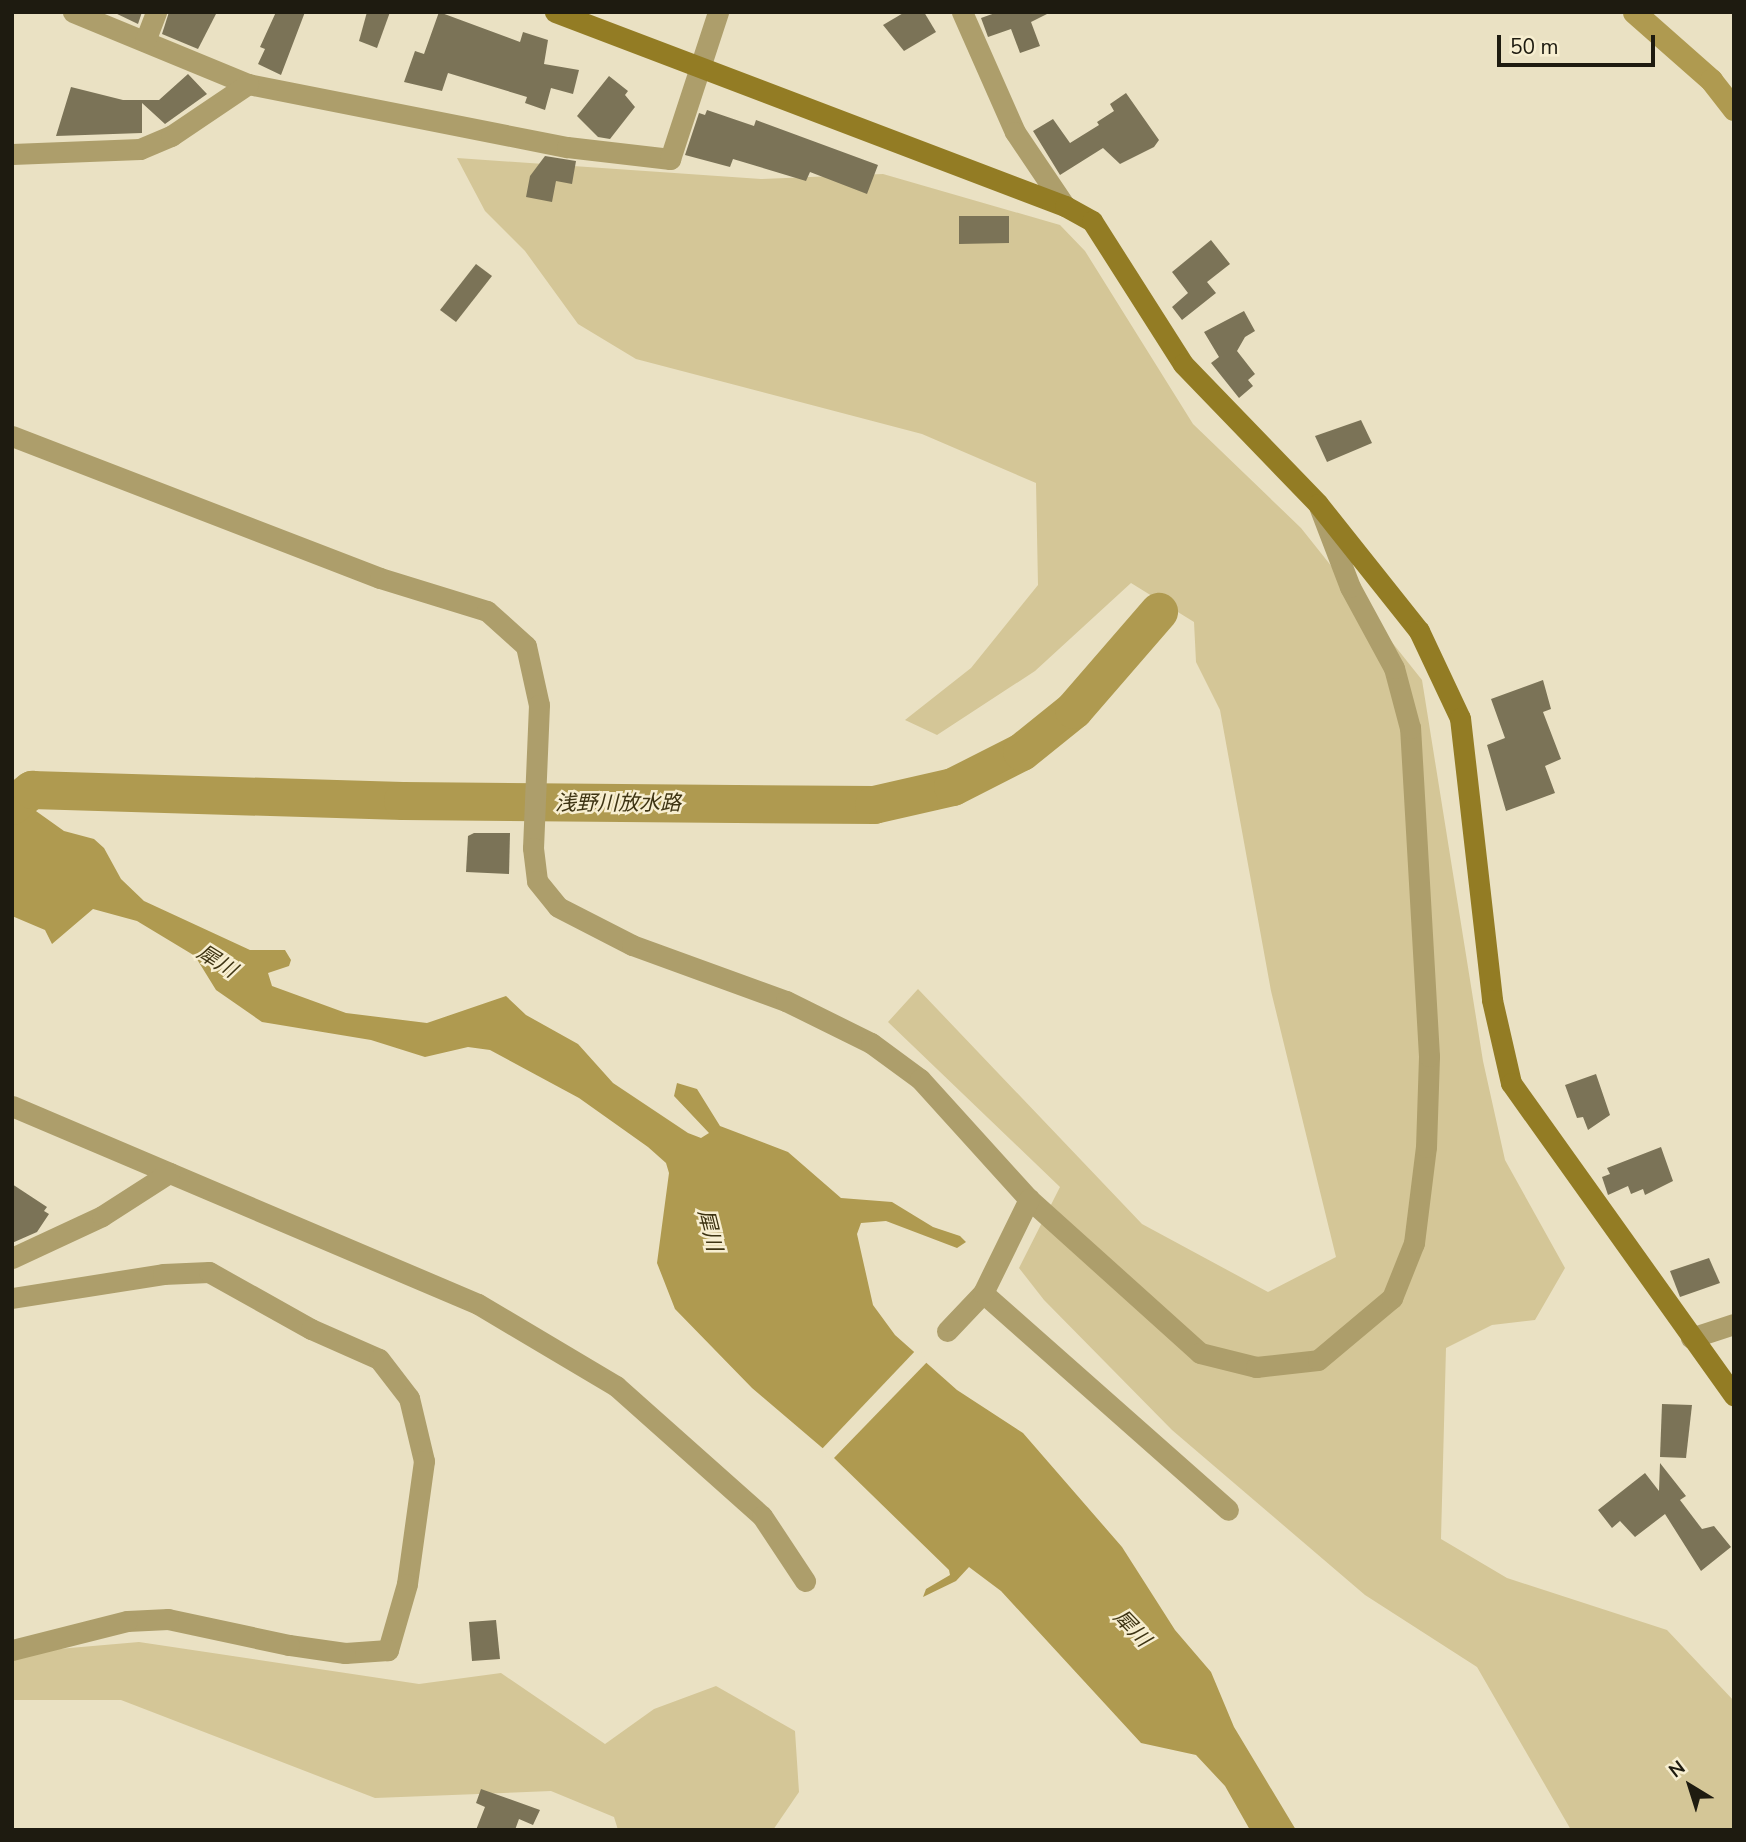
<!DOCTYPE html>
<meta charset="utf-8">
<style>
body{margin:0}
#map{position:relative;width:1746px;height:1842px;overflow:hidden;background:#eae1c3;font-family:"Nunito Sans","Noto Sans JP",sans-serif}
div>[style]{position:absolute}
.green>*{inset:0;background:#d4c697}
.water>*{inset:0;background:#af9a50}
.pier>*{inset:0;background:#eae1c3}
.canal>*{height:23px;margin:-11.5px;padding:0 11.5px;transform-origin:11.5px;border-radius:11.5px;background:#af9a50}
.river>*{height:38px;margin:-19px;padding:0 19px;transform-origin:19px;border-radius:19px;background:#af9a50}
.building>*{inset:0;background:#7b7357}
.street>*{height:21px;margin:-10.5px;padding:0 10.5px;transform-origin:10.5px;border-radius:10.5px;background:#ad9e6b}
.secondary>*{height:21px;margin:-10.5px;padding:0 10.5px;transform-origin:10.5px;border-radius:10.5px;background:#937c24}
span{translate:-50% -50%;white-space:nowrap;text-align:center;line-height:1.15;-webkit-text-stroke:5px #f7eed0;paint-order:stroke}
.water-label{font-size:21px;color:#3e3413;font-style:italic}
.frame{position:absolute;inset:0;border:14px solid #1e1b10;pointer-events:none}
.north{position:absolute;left:1655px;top:1751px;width:70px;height:70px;-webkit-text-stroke:5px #f7eed0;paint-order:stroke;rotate:322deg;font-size:19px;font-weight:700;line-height:28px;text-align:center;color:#1e1b10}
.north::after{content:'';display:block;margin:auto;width:24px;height:32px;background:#1e1b10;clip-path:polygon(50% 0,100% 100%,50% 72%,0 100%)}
.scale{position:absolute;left:1497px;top:35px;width:158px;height:32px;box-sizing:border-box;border:4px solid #1e1b10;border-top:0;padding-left:9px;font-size:21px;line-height:24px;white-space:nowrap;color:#1e1b10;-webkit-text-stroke:5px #f7eed0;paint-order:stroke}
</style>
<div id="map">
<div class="green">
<i style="clip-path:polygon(457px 158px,761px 179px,883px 174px,1060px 225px,1085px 251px,1193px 424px,1301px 528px,1422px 680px,1483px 1061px,1505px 1160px,1565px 1268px,1535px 1320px,1492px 1325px,1446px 1348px,1441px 1539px,1507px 1578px,1667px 1630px,1734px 1701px,1734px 1830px,1571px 1830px,1477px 1667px,1365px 1595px,1172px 1430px,1044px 1300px,1019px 1268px,1060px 1187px,888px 1022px,918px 989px,1142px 1224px,1268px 1292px,1336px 1257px,1271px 991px,1220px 710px,1196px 662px,1194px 622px,1131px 583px,1035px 671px,937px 735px,905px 720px,971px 668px,1038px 585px,1036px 483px,922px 434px,636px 359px,578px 324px,525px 251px,485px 211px)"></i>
<i style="clip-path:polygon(139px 1642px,419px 1684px,501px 1673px,605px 1744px,654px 1709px,716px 1686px,795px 1731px,799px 1792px,773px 1830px,618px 1830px,614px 1817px,551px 1791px,375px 1798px,121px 1700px,12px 1700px,12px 1653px)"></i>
</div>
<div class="water">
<i style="clip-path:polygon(12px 794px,64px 831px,94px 839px,104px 848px,121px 879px,144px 901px,250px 950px,285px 950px,291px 960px,289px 966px,268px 973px,272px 986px,346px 1013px,427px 1023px,506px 996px,526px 1015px,578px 1044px,613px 1083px,688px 1133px,701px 1138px,709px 1133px,674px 1096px,677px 1083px,697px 1089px,720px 1126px,788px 1152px,841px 1198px,892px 1202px,933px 1227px,960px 1236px,966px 1242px,957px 1248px,886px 1221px,861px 1223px,857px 1234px,873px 1305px,895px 1335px,957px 1390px,1023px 1433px,1122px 1547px,1175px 1630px,1211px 1672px,1234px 1727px,1296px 1830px,1250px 1830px,1225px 1786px,1196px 1755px,1141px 1743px,1001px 1591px,969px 1567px,956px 1581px,923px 1597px,926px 1589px,950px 1575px,949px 1570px,833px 1457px,752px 1388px,675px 1309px,657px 1263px,669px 1173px,666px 1163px,648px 1147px,579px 1098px,490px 1050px,468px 1047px,425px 1057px,371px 1040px,262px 1022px,216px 990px,195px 956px,137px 921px,93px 909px,52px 944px,45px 930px,12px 916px)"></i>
</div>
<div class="pier">
<i style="clip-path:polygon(917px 1349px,929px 1360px,832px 1460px,820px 1451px)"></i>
</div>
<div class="canal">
<i style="left:1634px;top:12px;width:103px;rotate:41.4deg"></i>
<i style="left:1711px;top:80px;width:37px;rotate:52deg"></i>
</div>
<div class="river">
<i style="left:12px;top:806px;width:26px;rotate:-39deg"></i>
<i style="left:32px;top:790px;width:371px;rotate:1.7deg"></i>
<i style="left:403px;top:801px;width:471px;rotate:0.5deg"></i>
<i style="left:874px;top:805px;width:81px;rotate:-12.8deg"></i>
<i style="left:953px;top:787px;width:77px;rotate:-26.9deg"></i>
<i style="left:1022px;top:752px;width:67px;rotate:-38.9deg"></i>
<i style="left:1074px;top:710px;width:130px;rotate:-49.1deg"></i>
</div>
<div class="building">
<i style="clip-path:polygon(113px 12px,142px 12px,138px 24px)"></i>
<i style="clip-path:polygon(169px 12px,217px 12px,198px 49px,162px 34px)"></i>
<i style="clip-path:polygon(276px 12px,305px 12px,281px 75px,258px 64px,265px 49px,260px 47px)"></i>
<i style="clip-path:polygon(367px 12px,390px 12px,377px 48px,359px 41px)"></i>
<i style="clip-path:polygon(439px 12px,520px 42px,523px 32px,548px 40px,544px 64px,579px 70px,573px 94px,551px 88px,545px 110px,525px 103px,527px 97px,448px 73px,442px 91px,404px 82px,415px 51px,424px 54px)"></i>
<i style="clip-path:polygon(905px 12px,924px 12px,936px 32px,904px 51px,883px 25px)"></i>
<i style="clip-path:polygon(998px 12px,1051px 12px,1031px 22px,1040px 46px,1020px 53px,1011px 29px,988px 37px,981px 18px)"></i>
<i style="clip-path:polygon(188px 74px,207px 94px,165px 124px,142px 103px,142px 133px,56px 136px,71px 87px,123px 100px,159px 100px)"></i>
<i style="clip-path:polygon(609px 76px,628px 91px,625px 95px,635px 107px,610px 139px,598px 137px,577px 116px)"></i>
<i style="clip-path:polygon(1126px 93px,1159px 140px,1154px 147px,1120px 164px,1103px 148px,1060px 175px,1033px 131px,1053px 119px,1070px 143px,1099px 125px,1097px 122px,1114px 111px,1110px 104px)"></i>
<i style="clip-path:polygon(707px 110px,754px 126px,756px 120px,878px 165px,867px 194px,810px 172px,806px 181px,733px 159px,730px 167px,685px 155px,699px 113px,705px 115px)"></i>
<i style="clip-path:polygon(545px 156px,576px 161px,572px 184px,556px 181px,552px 202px,526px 197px,530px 176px)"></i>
<i style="clip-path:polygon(959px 216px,1009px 216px,1009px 243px,959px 244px)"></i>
<i style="clip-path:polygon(1211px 240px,1230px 264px,1207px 282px,1216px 293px,1182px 320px,1172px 307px,1188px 293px,1172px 272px)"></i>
<i style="clip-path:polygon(476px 264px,492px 276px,456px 322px,440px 310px)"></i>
<i style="clip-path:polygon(1244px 311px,1255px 331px,1245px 337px,1237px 351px,1255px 374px,1248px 380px,1253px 386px,1239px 398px,1211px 363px,1219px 357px,1204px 332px)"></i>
<i style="clip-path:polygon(1361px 420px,1372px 443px,1327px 462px,1315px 436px)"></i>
<i style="clip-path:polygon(1543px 680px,1551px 709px,1543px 712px,1561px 759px,1545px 766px,1555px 793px,1506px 811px,1487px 745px,1505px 738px,1491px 699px)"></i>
<i style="clip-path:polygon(474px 833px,510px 833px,509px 874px,466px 872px,468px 836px)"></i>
<i style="clip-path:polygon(1596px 1074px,1610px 1115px,1588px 1130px,1583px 1117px,1577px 1118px,1565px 1085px)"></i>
<i style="clip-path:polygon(1661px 1147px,1673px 1181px,1645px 1195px,1643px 1189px,1631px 1194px,1628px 1186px,1608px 1195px,1602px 1177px,1610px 1174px,1607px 1168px)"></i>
<i style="clip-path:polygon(12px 1184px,47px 1207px,44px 1211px,49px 1214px,37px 1232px,12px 1243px)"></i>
<i style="clip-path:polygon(1709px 1258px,1720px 1283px,1680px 1297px,1670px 1271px)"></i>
<i style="clip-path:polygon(1662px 1404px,1692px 1405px,1686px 1458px,1660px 1457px)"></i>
<i style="clip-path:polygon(1660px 1463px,1686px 1496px,1680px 1500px,1702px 1529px,1714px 1526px,1731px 1547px,1701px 1571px,1665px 1514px,1635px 1537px,1620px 1521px,1612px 1528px,1598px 1510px,1645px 1473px,1659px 1491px)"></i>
<i style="clip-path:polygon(496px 1620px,500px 1659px,472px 1661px,469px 1622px)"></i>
<i style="clip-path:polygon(481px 1789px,540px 1810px,533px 1825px,519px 1819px,515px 1830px,476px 1830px,485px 1807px,476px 1803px)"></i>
</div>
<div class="street">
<i style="left:73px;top:12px;width:189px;rotate:22.4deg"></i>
<i style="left:248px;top:84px;width:325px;rotate:11.2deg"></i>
<i style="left:567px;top:147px;width:104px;rotate:6.6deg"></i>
<i style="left:670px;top:159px;width:155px;rotate:-71.9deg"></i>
<i style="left:962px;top:12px;width:131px;rotate:66.2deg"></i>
<i style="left:1015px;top:132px;width:89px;rotate:56deg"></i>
<i style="left:145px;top:41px;width:31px;rotate:-69deg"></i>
<i style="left:12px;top:154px;width:128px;rotate:-2.2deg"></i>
<i style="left:140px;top:149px;width:34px;rotate:-23deg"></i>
<i style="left:171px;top:136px;width:93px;rotate:-34deg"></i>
<i style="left:12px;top:436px;width:394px;rotate:21.1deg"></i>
<i style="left:380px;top:578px;width:112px;rotate:17.1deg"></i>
<i style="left:487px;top:611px;width:52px;rotate:41.9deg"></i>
<i style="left:526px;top:646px;width:60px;rotate:77.6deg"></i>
<i style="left:539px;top:705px;width:143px;rotate:92.4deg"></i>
<i style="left:533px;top:848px;width:33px;rotate:83deg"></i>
<i style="left:537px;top:881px;width:33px;rotate:51deg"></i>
<i style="left:558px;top:907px;width:83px;rotate:27.2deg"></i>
<i style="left:632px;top:945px;width:164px;rotate:20deg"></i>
<i style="left:786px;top:1001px;width:95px;rotate:26.3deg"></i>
<i style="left:871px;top:1043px;width:61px;rotate:36.3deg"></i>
<i style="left:920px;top:1079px;width:162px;rotate:47.8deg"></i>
<i style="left:1029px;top:1199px;width:230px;rotate:42deg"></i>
<i style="left:1200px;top:1353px;width:58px;rotate:14deg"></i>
<i style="left:1256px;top:1367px;width:62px;rotate:-6.4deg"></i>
<i style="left:1318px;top:1360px;width:97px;rotate:-40deg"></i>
<i style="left:1392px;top:1298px;width:59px;rotate:-68.2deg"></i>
<i style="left:1414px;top:1243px;width:97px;rotate:-82.9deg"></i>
<i style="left:1426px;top:1147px;width:91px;rotate:-88.1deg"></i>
<i style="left:1429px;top:1056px;width:329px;rotate:-93.3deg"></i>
<i style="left:1410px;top:728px;width:62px;rotate:-104.9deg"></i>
<i style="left:1394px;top:668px;width:92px;rotate:-118.5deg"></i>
<i style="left:1350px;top:587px;width:84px;rotate:-111deg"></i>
<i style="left:12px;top:1106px;width:506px;rotate:23.02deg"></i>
<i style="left:478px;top:1304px;width:161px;rotate:30.7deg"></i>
<i style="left:616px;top:1386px;width:195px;rotate:41.7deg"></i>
<i style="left:762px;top:1516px;width:78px;rotate:56.5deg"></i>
<i style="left:12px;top:1258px;width:99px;rotate:-25deg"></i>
<i style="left:102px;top:1216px;width:80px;rotate:-32.7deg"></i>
<i style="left:983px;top:1293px;width:327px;rotate:41.5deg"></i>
<i style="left:12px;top:1298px;width:153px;rotate:-9deg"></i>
<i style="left:163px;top:1274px;width:46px;rotate:-2.5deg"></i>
<i style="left:209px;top:1272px;width:117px;rotate:29.2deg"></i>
<i style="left:311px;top:1329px;width:74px;rotate:23.8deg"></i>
<i style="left:379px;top:1359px;width:49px;rotate:52.4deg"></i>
<i style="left:409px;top:1398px;width:65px;rotate:76.6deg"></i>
<i style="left:424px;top:1461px;width:124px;rotate:97.9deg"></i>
<i style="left:407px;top:1584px;width:69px;rotate:106.1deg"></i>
<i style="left:388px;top:1650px;width:43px;rotate:176deg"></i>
<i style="left:345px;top:1653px;width:57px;rotate:-171.9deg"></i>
<i style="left:289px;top:1645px;width:124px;rotate:-167.9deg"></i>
<i style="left:168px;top:1619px;width:41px;rotate:177.2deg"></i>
<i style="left:127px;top:1621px;width:119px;rotate:165.8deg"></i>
<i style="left:947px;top:1331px;width:52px;rotate:-46.5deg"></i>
<i style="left:983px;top:1293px;width:105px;rotate:-63.9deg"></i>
<i style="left:1691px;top:1338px;width:45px;rotate:-18deg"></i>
</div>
<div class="secondary">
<i style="left:555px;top:12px;width:546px;rotate:20.83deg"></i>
<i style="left:1065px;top:206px;width:31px;rotate:29deg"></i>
<i style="left:1092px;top:221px;width:169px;rotate:57.5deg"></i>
<i style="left:1183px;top:364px;width:194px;rotate:46deg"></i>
<i style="left:1318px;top:504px;width:162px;rotate:51.5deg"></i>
<i style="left:1419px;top:631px;width:96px;rotate:64.8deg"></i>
<i style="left:1460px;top:718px;width:284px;rotate:83.5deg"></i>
<i style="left:1492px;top:1000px;width:85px;rotate:77.1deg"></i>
<i style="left:1511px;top:1083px;width:384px;rotate:54.5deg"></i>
</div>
<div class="water-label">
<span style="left:618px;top:803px">浅野川放水路</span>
<span style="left:217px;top:961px;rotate:32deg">犀川</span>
<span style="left:710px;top:1230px;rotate:76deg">犀川</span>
<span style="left:1132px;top:1628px;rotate:46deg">犀川</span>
</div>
<div class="frame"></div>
<div class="north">N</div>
<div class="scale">50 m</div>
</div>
